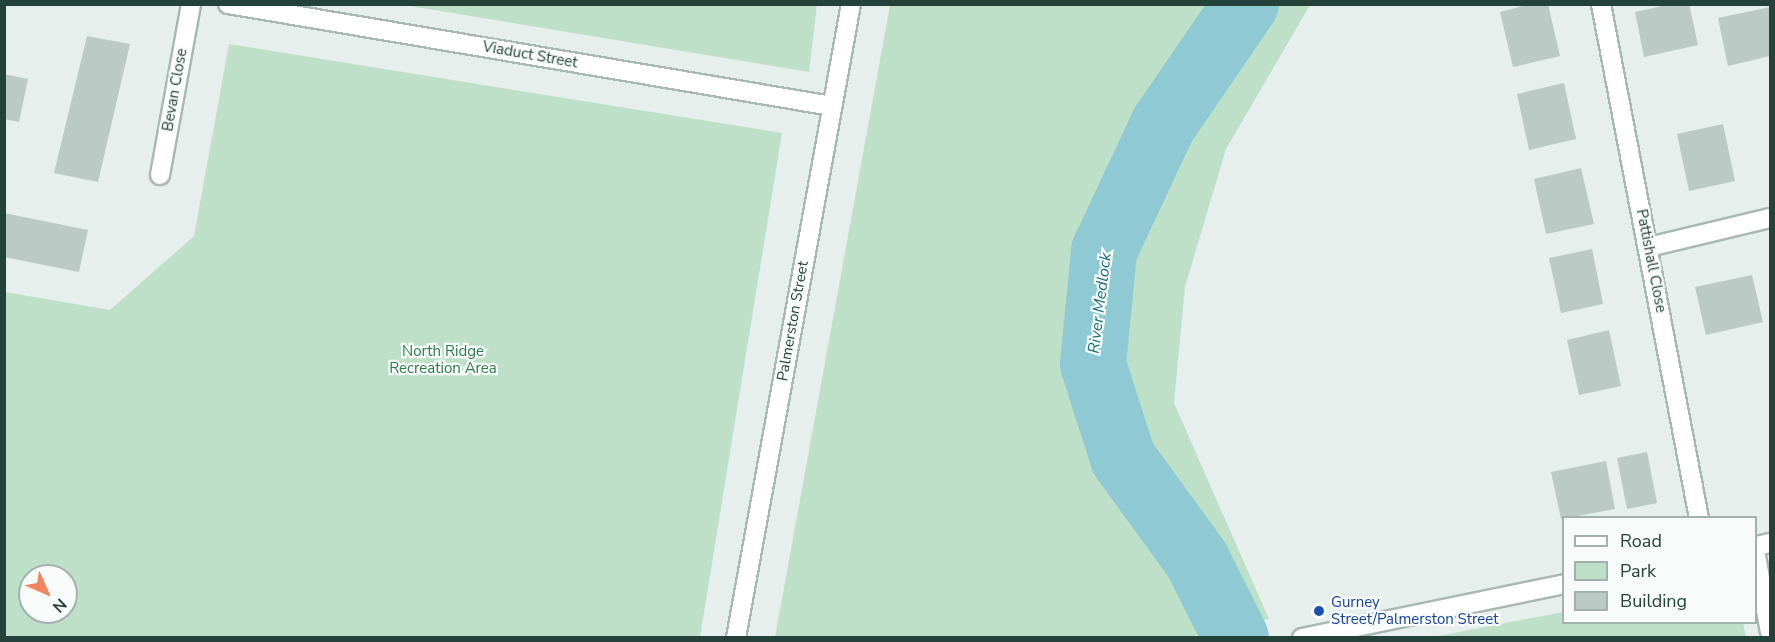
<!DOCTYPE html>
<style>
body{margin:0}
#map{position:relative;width:1775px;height:642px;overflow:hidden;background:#e6efeb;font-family:"Nunito Sans",sans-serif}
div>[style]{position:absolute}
.green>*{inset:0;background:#bfe0c8}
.river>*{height:66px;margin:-33px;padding:0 33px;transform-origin:33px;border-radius:33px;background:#8ec9d4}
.building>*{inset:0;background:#bbcac4}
.roads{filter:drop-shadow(2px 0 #a8b8b2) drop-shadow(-2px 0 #a8b8b2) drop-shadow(0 2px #a8b8b2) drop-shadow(0 -2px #a8b8b2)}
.minor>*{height:18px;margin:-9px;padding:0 9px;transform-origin:9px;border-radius:9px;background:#fff}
.tertiary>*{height:18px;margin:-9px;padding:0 9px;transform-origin:9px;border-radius:9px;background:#fff}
.dots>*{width:16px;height:16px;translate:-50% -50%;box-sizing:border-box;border:3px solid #f7fbf9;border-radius:50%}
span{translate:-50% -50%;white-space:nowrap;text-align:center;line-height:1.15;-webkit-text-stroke:4.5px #f7fbf9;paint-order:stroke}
.street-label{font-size:15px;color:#24423a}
.park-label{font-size:15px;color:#2d7a4b}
.transit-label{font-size:15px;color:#164399}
.left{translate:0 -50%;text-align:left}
.water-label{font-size:16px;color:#1c6f80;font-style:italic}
.frame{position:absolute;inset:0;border:6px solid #24423a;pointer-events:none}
.legend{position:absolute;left:1562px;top:516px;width:195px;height:108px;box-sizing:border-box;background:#f7fbf9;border:2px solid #a3b1ad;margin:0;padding:8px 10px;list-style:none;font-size:18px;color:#24423a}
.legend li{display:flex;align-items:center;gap:12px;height:30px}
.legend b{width:30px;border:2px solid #a3b1ad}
.north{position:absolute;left:18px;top:564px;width:60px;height:60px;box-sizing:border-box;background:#f7fbf9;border:2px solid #a3b1ad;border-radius:50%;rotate:135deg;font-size:16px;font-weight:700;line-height:24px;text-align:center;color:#24423a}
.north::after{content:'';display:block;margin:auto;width:21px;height:27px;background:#f4845f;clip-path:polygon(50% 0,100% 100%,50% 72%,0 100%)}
</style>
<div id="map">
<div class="green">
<i style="clip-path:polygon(404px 5px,817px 4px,817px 5px,809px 72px)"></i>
<i style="clip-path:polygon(890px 5px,1310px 5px,1226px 149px,1185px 287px,1174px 403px,1269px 619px,1184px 638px,775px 637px)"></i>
<i style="clip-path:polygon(evenodd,229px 44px,782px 133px,700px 637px,5px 637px,5px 292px,110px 310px,194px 236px,229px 44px,30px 576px,66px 576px,66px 612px,30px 612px,30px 576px)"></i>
<i style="clip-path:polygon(1563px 612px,1564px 622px,1743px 623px,1746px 637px,1433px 637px)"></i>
</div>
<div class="river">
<i style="left:1236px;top:638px;width:87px;rotate:-116.6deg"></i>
<i style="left:1197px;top:560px;width:126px;rotate:-126deg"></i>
<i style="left:1123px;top:458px;width:99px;rotate:-107.7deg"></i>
<i style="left:1093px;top:364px;width:114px;rotate:-84.4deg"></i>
<i style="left:1104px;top:251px;width:139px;rotate:-64.9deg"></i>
<i style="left:1163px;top:125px;width:147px;rotate:-55.6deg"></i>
</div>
<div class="building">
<i style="clip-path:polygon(1531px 4px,1548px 4px,1560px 56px,1513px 67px,1500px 12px)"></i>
<i style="clip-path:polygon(1671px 4px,1689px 4px,1698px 45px,1644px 57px,1635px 12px)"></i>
<i style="clip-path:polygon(1770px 7px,1770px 56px,1728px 66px,1718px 18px)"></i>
<i style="clip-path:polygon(87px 36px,130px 44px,98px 182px,54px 173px)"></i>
<i style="clip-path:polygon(4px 74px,28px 79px,19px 122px,4px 119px)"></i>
<i style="clip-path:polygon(1564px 83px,1576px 139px,1529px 150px,1517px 94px)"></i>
<i style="clip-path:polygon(1723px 124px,1735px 181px,1689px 191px,1677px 134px)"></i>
<i style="clip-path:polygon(1581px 168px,1594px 224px,1546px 234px,1534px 179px)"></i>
<i style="clip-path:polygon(4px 213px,88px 230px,79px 272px,4px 257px)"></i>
<i style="clip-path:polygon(1592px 249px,1603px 304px,1561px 313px,1549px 258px)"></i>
<i style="clip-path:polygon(1752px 275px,1763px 322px,1706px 335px,1695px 287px)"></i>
<i style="clip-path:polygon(1609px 330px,1621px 386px,1579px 395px,1567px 340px)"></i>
<i style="clip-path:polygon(1647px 452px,1657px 503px,1627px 509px,1617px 458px)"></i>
<i style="clip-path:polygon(1606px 461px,1615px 509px,1561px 519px,1551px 472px)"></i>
</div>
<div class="roads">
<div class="minor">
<i style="left:1601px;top:4px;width:523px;rotate:79.21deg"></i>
<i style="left:160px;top:175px;width:174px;rotate:-79.7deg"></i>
<i style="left:1649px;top:247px;width:124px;rotate:-13.5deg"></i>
<i style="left:1756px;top:546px;width:14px;rotate:-12deg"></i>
<i style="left:1756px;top:556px;width:77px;rotate:79.6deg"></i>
<i style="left:1302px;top:638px;width:268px;rotate:-11.6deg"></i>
</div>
<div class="tertiary">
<i style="left:228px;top:4px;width:613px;rotate:9.59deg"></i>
<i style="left:736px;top:638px;width:644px;rotate:-79.72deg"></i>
</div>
</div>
<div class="dots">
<i style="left:1319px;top:611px;background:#1a4fb4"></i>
</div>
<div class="street-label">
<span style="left:530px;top:55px;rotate:10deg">Viaduct Street</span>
<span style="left:175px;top:90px;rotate:-80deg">Bevan Close</span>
<span style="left:1651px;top:261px;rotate:79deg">Pattishall Close</span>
<span style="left:793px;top:321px;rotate:-80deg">Palmerston Street</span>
</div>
<div class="park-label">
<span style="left:443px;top:360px">North Ridge<br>Recreation Area</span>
</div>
<div class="transit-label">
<span class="left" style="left:1331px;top:611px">Gurney<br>Street/Palmerston Street</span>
</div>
<div class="water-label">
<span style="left:1100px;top:303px;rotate:-83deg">River Medlock</span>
</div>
<div class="frame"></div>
<ul class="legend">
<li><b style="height:8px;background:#fff"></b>Road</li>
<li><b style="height:16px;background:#bfe0c8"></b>Park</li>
<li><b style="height:16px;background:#bbcac4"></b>Building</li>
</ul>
<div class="north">N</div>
</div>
